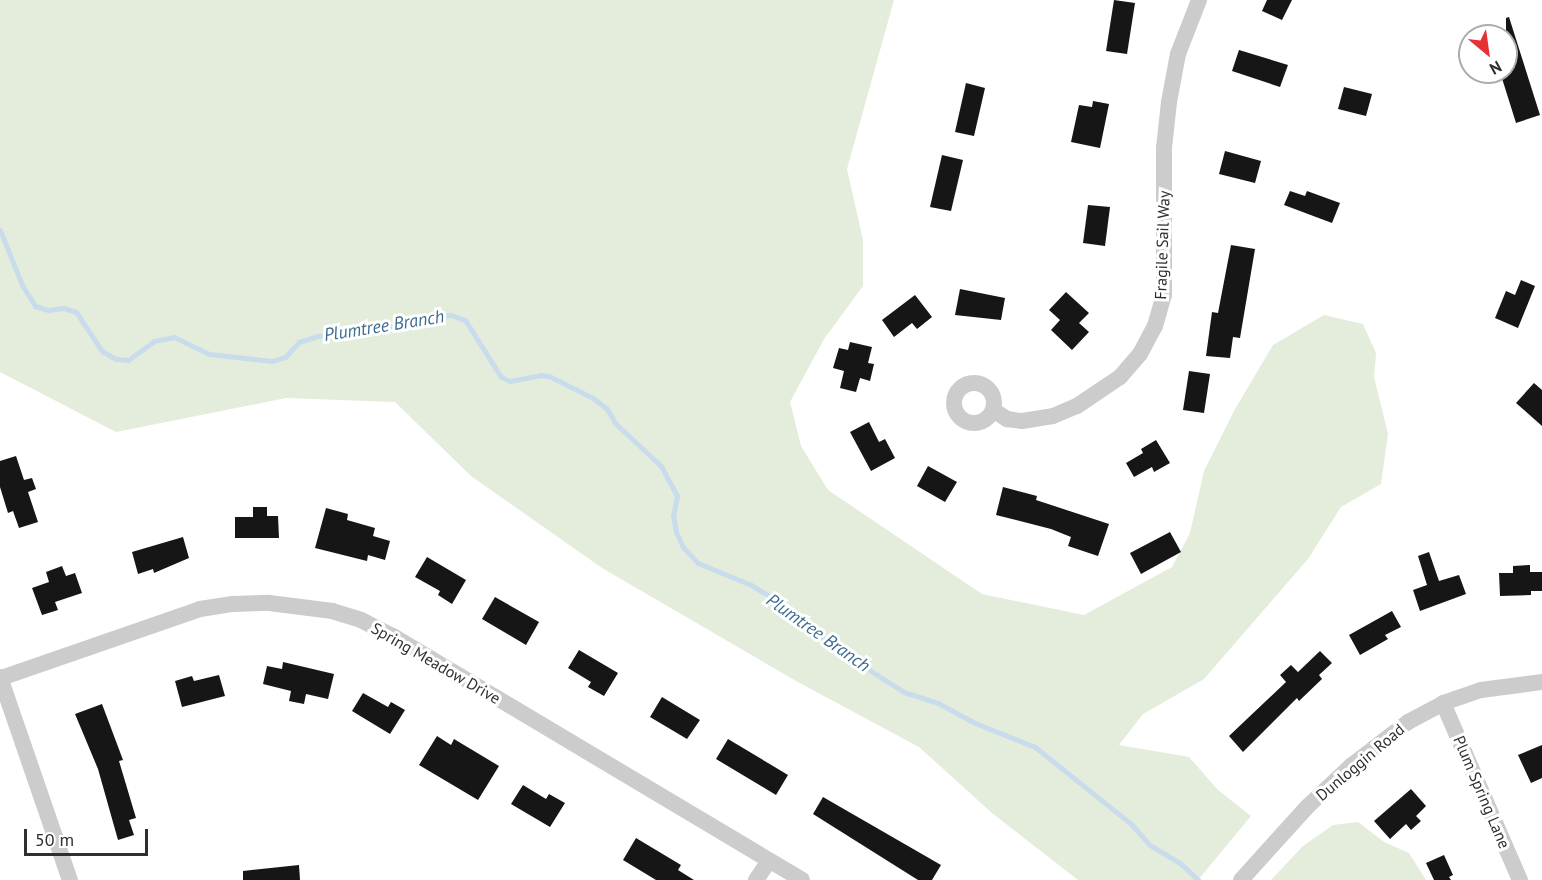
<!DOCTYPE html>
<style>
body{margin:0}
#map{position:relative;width:1542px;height:880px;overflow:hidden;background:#fff;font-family:"PT Sans",sans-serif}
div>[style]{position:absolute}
.green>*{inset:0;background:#e4ecdc}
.stream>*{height:5px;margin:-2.5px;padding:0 2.5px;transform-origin:2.5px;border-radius:2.5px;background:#c8dcec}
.building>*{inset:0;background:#161616}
.minor>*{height:16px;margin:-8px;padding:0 8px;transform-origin:8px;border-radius:8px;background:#ccc}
.minor>.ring{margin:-8px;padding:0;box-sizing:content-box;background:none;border:16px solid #ccc;border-radius:50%}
span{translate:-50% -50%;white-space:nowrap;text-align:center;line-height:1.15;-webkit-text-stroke:6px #fff;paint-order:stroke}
.street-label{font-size:16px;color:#2f2f2f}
.water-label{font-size:18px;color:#3c6b91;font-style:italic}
.north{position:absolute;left:1458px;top:24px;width:60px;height:60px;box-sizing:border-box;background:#fff;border:2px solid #acacac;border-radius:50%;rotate:151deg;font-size:16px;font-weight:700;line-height:24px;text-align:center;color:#2f2f2f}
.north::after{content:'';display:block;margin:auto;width:21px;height:27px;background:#e63034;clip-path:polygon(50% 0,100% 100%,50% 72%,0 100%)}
.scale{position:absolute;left:24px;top:829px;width:124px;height:27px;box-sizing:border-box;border:3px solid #2f2f2f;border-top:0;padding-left:8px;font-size:18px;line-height:21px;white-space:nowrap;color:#2f2f2f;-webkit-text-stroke:4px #fff;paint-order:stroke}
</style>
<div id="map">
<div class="green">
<i style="clip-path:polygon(0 0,894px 0,847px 169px,863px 240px,863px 286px,824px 339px,790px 402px,801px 446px,828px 490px,982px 594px,1084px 615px,1172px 567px,1190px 533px,1204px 471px,1235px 409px,1273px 345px,1324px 315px,1363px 324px,1376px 353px,1374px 377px,1388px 434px,1381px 484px,1341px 507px,1308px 559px,1204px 679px,1143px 714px,1119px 745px,1189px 757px,1218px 790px,1251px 816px,1198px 880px,1078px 880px,992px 813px,919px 747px,796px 681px,602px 568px,471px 476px,395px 402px,286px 398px,116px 432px,0 372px)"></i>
<i style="clip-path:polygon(1358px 822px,1384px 842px,1409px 853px,1426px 880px,1271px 880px,1303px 846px,1333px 825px)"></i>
</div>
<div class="stream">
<i style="left:0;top:230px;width:59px;rotate:68.2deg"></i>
<i style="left:22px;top:285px;width:25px;rotate:58deg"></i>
<i style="left:35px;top:306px;width:14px;rotate:17deg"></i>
<i style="left:48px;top:310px;width:16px;rotate:-7deg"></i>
<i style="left:64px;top:308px;width:13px;rotate:18deg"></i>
<i style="left:76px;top:312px;width:47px;rotate:56.3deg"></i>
<i style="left:102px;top:351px;width:16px;rotate:30deg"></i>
<i style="left:116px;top:359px;width:12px;rotate:5deg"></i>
<i style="left:128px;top:360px;width:32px;rotate:-36deg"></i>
<i style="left:154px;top:341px;width:20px;rotate:-11deg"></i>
<i style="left:174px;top:337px;width:39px;rotate:26deg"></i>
<i style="left:209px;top:354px;width:63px;rotate:6.3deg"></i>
<i style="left:272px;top:361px;width:14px;rotate:-17deg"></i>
<i style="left:285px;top:357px;width:21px;rotate:-47deg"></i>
<i style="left:299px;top:342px;width:19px;rotate:-18deg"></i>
<i style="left:317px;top:336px;width:59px;rotate:-4.8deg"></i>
<i style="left:376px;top:331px;width:54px;rotate:-15.1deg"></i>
<i style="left:428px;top:317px;width:23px;rotate:-5deg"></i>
<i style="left:451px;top:315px;width:15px;rotate:20deg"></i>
<i style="left:465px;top:320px;width:67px;rotate:57.7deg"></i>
<i style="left:501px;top:377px;width:10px;rotate:24deg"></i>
<i style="left:510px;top:381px;width:31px;rotate:-11deg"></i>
<i style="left:540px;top:375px;width:9px;rotate:6deg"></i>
<i style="left:549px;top:376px;width:49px;rotate:26.6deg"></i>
<i style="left:593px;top:398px;width:18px;rotate:38deg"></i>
<i style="left:607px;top:409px;width:16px;rotate:60deg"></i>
<i style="left:615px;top:423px;width:63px;rotate:43.1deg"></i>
<i style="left:661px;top:466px;width:34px;rotate:62deg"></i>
<i style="left:677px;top:496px;width:20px;rotate:101deg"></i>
<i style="left:673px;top:516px;width:16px;rotate:79deg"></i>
<i style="left:676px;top:532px;width:17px;rotate:65deg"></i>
<i style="left:683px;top:547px;width:22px;rotate:47deg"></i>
<i style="left:698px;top:563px;width:57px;rotate:22.5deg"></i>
<i style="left:751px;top:585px;width:31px;rotate:31deg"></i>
<i style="left:778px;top:601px;width:83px;rotate:38.7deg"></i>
<i style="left:843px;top:653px;width:72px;rotate:32.6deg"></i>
<i style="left:904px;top:692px;width:36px;rotate:18deg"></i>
<i style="left:938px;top:703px;width:42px;rotate:28.4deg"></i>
<i style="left:975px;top:723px;width:65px;rotate:21.8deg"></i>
<i style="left:1035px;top:747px;width:123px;rotate:38.7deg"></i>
<i style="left:1131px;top:824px;width:28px;rotate:48deg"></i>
<i style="left:1150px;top:845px;width:35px;rotate:31deg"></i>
<i style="left:1180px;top:863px;width:25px;rotate:43deg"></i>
</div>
<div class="building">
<i style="clip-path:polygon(1114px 0,1135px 3px,1127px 54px,1106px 51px)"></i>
<i style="clip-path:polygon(1267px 0,1292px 0,1282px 20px,1262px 11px)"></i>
<i style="clip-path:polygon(1509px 17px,1540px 115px,1516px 123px,1500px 72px,1506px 72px,1506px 18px)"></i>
<i style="clip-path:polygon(1239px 50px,1288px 65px,1280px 87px,1232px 71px)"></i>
<i style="clip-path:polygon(966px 83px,985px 88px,974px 136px,955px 132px)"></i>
<i style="clip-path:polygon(1344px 87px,1372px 94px,1366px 116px,1338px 109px)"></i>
<i style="clip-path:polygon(1093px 101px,1109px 104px,1100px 148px,1071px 142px,1079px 105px,1092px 107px)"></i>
<i style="clip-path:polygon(1225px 151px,1261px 161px,1255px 183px,1219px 174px)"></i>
<i style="clip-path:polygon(942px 155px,963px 160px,951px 211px,930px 207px)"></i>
<i style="clip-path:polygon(1290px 191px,1305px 196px,1307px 191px,1340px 203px,1332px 223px,1284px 205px)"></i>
<i style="clip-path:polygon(1088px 205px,1110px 207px,1105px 246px,1083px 243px)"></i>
<i style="clip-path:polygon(1231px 245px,1255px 249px,1240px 338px,1233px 337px,1230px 358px,1206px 356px,1212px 312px,1218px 313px)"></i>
<i style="clip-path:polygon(1521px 280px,1535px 286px,1518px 328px,1495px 318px,1506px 291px,1515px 295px)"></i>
<i style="clip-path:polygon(960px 289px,1005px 298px,1001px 320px,955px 315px)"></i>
<i style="clip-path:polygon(1066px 292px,1089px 313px,1079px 323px,1089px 332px,1072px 350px,1051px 330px,1060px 320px,1049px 310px)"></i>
<i style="clip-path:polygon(915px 295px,932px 317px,917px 329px,912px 323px,894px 337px,882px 320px)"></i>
<i style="clip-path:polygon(850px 342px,872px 347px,868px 363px,874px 364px,870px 381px,860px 378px,856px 392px,840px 388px,844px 371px,833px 368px,839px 348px,848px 350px)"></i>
<i style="clip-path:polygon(1189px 371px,1210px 374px,1204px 413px,1183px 410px)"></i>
<i style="clip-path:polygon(1534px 383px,1542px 390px,1542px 426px,1516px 403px)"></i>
<i style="clip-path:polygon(869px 422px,879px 442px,885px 439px,895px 458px,871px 471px,850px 432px)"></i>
<i style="clip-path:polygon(1156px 440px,1170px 463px,1154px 472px,1152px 467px,1134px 477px,1126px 463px,1143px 453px,1141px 449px)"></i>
<i style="clip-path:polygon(16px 456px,24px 480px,32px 478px,36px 489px,28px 492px,38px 522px,19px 528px,13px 511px,8px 513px,0 487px,0 461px)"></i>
<i style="clip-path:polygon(928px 466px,957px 482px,945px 502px,917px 486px)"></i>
<i style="clip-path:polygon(1003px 487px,1037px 496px,1036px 500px,1109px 524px,1098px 556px,1068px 546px,1071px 537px,1051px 529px,996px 515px)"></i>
<i style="clip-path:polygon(253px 507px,267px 507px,267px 516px,278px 516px,279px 538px,235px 538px,235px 517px,253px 517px)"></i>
<i style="clip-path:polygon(326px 508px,348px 514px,347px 520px,375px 528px,373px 536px,390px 541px,385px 560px,368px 555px,367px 561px,315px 548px)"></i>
<i style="clip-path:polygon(1170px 532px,1181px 552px,1141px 574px,1130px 553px)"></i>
<i style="clip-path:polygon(183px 537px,189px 558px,154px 573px,153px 569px,138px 574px,132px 552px)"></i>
<i style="clip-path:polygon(1429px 552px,1439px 581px,1459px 575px,1466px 594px,1420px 611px,1413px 590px,1427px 585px,1418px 556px)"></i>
<i style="clip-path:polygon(427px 557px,466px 580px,452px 604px,438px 595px,440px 591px,415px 577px)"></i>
<i style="clip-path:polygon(1530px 565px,1530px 572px,1542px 572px,1542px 591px,1531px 591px,1531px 595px,1500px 596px,1499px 573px,1513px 573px,1513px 566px)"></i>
<i style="clip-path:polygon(62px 566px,66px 576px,75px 573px,82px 593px,55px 602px,58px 610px,42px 615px,32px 588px,49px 582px,46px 572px)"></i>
<i style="clip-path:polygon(495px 597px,539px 622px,526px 645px,482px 619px)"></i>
<i style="clip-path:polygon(1392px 611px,1401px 627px,1385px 635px,1388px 639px,1360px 655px,1349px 635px)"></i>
<i style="clip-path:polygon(579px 650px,618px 673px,604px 696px,588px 687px,591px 682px,568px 668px)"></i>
<i style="clip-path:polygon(1320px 651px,1332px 663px,1319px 675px,1322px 679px,1299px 701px,1297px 698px,1243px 752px,1229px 736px,1286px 682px,1280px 675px,1291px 665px,1298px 672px)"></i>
<i style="clip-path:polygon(283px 662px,334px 674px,328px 699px,306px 694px,304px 704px,289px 701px,291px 691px,263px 684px,267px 666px,282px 669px)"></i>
<i style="clip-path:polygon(219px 675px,225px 696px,182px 707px,175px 681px,192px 676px,194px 681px)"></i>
<i style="clip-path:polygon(363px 693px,388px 707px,391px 702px,405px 710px,390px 734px,352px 711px)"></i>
<i style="clip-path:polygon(662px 697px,700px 720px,687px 739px,650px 717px)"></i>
<i style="clip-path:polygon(102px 704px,123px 760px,119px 761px,136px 818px,129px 820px,134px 835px,118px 840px,98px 769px,75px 714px)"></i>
<i style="clip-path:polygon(437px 736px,451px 745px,454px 739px,499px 766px,478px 800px,419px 765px)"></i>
<i style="clip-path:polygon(728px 739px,788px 775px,776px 795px,716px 759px)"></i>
<i style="clip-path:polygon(1542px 745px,1542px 778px,1531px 783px,1518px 755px)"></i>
<i style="clip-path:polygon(523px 785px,546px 799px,549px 794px,565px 803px,550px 827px,511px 804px)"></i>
<i style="clip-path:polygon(1411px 789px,1426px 806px,1416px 816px,1421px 821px,1411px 830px,1406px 824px,1390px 839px,1374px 821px)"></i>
<i style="clip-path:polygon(823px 797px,941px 865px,932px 880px,918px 880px,813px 814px)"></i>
<i style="clip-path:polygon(636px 838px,681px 865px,678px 870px,694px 880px,656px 880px,623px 860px)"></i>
<i style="clip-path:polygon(1444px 855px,1453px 875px,1449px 877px,1451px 880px,1434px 880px,1426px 863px)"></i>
<i style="clip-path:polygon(299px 865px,300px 880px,243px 880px,243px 871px)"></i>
</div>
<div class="minor">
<i class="ring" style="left:954px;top:383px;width:24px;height:24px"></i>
<i style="left:993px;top:410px;width:17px;rotate:33deg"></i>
<i style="left:1007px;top:419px;width:15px;rotate:8deg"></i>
<i style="left:1022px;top:421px;width:31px;rotate:-9deg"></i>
<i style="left:1053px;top:416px;width:26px;rotate:-23deg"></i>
<i style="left:1077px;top:406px;width:52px;rotate:-34deg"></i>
<i style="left:1120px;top:377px;width:30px;rotate:-49deg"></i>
<i style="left:1140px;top:354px;width:32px;rotate:-62deg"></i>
<i style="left:1155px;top:326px;width:32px;rotate:-74deg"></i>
<i style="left:1164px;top:295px;width:147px;rotate:-90deg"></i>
<i style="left:1164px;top:148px;width:46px;rotate:-83.8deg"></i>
<i style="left:1169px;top:102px;width:49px;rotate:-79.4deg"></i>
<i style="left:1178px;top:54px;width:58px;rotate:-68.7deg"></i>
<i style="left:0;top:677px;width:215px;rotate:71deg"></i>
<i style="left:1px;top:678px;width:211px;rotate:-19.1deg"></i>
<i style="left:200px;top:609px;width:33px;rotate:-9deg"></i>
<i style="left:233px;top:604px;width:36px;rotate:-2deg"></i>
<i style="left:269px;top:603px;width:64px;rotate:7.2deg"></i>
<i style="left:332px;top:611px;width:30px;rotate:17deg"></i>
<i style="left:361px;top:620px;width:36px;rotate:27deg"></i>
<i style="left:393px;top:636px;width:476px;rotate:30.8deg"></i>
<i style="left:1443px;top:703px;width:193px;rotate:66.5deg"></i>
<i style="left:756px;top:880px;width:23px;rotate:-56deg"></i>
<i style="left:1241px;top:880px;width:98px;rotate:-47.9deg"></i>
<i style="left:1307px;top:807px;width:62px;rotate:-43deg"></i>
<i style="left:1352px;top:765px;width:71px;rotate:-37.5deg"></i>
<i style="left:1408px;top:722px;width:40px;rotate:-28deg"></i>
<i style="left:1443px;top:703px;width:40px;rotate:-18.9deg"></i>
<i style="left:1481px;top:690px;width:62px;rotate:-7.5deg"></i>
</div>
<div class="street-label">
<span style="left:1162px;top:245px;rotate:-88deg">Fragile Sail Way</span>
<span style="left:436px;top:663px;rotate:30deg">Spring Meadow Drive</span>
<span style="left:1360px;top:762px;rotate:-40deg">Dunloggin Road</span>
<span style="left:1482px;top:792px;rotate:67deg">Plum Spring Lane</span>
</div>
<div class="water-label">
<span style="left:384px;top:326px;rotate:-9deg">Plumtree Branch</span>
<span style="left:818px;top:633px;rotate:35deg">Plumtree Branch</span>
</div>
<div class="north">N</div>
<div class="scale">50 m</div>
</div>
